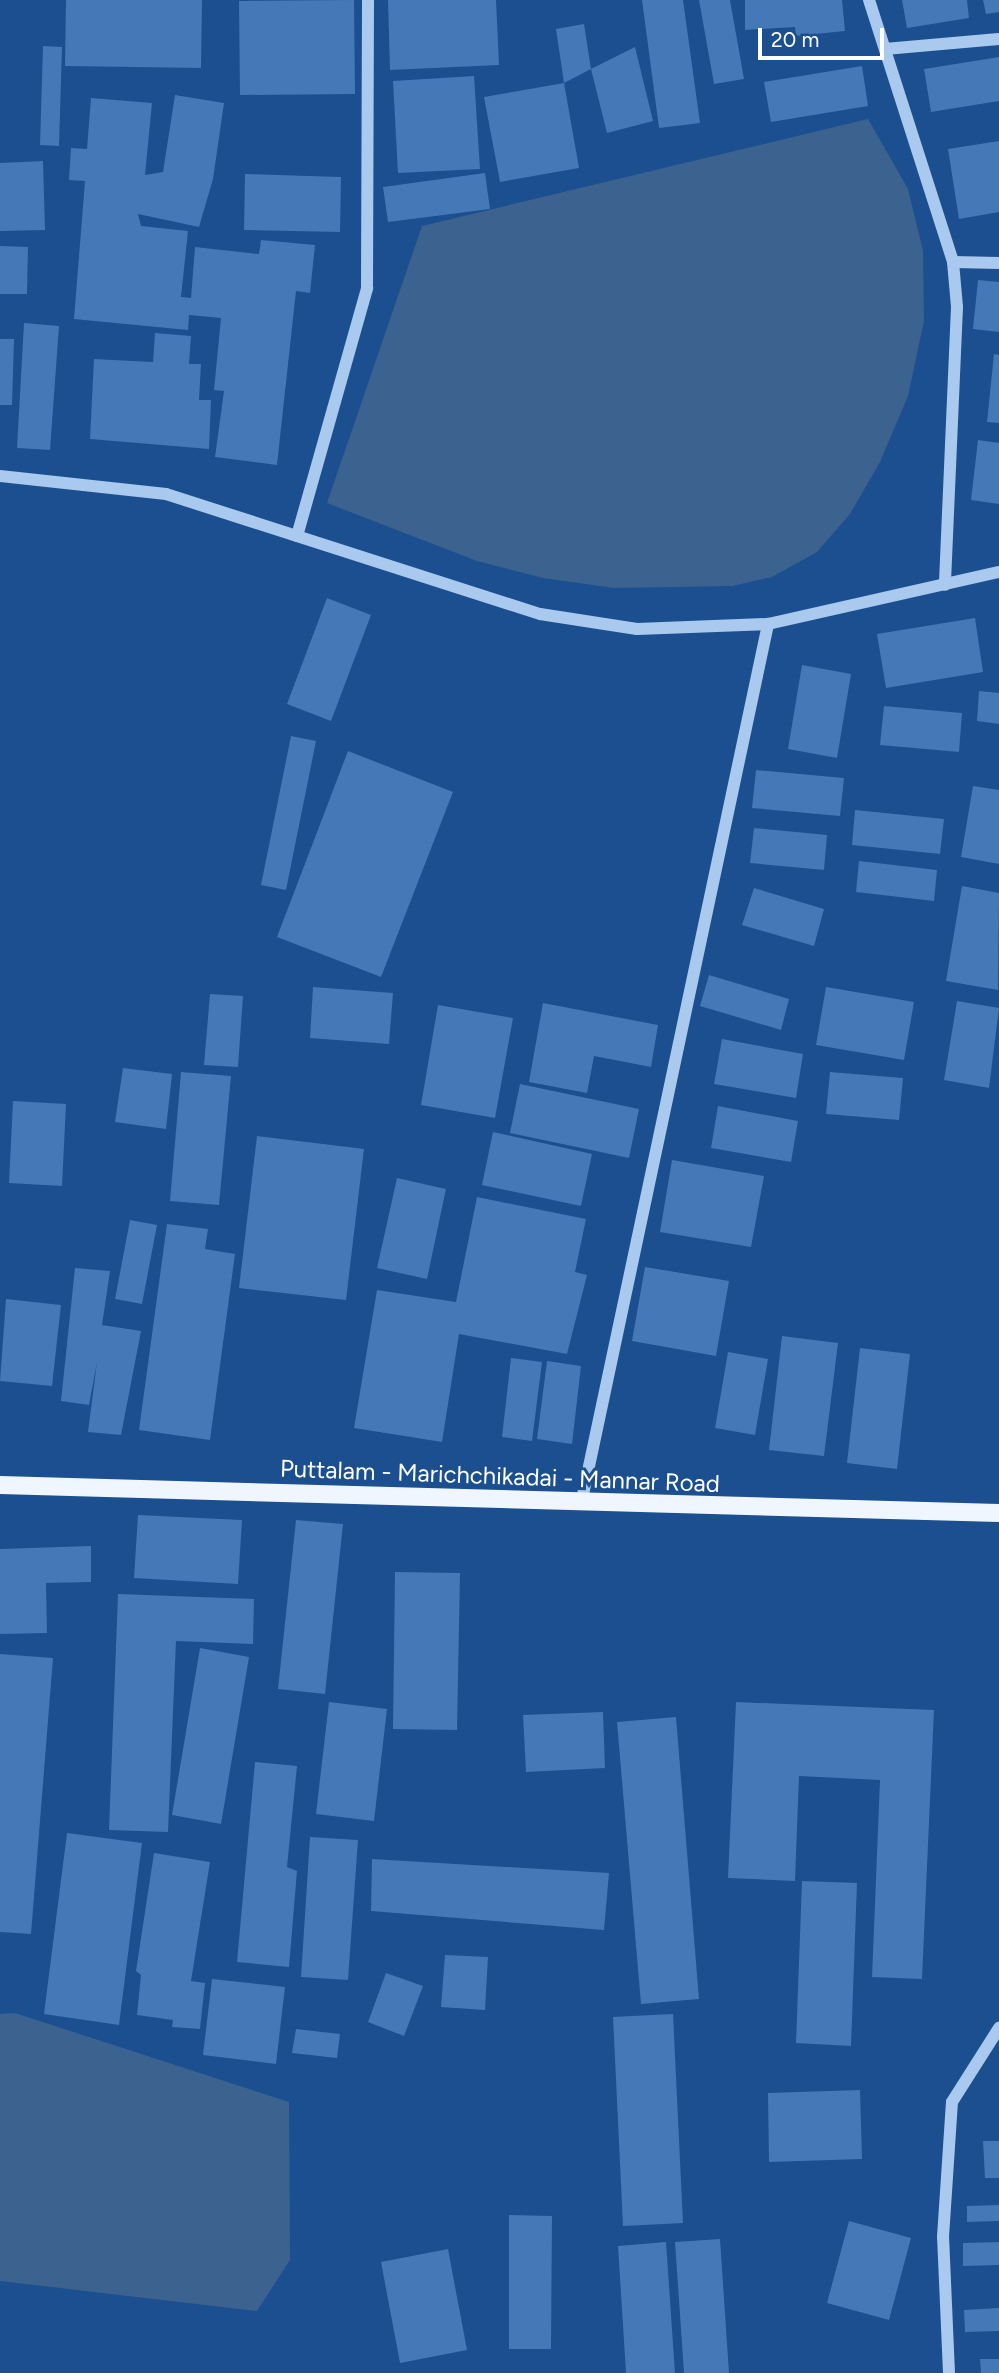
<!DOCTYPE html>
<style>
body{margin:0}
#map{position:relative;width:999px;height:2373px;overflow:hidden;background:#1b4f8f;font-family:Figtree,sans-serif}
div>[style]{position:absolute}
.water>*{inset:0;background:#3c6290}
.building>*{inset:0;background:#4478b7}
.minor>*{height:12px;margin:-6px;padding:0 6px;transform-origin:6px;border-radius:6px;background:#a9c9ee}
.major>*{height:18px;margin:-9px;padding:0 9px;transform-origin:9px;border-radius:9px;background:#f0f6ff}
span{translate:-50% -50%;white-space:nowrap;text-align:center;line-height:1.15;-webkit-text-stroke:6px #1b4f8f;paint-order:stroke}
.street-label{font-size:24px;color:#fff}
.scale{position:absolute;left:758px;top:28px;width:126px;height:32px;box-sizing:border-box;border:4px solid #fff;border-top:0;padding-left:9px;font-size:21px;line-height:24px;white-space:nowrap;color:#fff;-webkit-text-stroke:5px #1b4f8f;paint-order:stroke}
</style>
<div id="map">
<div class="water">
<i style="clip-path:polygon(868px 119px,908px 189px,923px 251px,924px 321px,908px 396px,880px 462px,850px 514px,817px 552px,772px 577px,732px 586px,614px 588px,543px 578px,477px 561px,327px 503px,422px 226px)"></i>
<i style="clip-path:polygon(15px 2013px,289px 2102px,290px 2260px,257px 2311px,0 2281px,0 2014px)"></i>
</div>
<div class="building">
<i style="clip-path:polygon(66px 0,202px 0,201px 68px,65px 66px)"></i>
<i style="clip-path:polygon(354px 0,355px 94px,240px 95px,239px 1px)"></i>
<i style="clip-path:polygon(388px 0,496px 0,499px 65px,390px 70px)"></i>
<i style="clip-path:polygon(642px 0,683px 0,700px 123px,659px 128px)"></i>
<i style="clip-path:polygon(699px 0,730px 0,744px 79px,714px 84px)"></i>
<i style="clip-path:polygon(745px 0,842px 0,845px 31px,796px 36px,795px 27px,745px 30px)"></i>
<i style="clip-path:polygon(902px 0,967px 0,969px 18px,907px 28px)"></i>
<i style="clip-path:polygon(983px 0,999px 0,999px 12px,986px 14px)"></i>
<i style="clip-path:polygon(584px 24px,591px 69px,564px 83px,556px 29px)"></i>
<i style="clip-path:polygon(43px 46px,62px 47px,59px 146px,40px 145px)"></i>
<i style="clip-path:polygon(635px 47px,653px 121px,607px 133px,591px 69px)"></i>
<i style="clip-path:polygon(999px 57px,999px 101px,931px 112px,924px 69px)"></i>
<i style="clip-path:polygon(862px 66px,868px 106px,771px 122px,764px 82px)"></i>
<i style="clip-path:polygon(474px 76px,480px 169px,398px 173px,393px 81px)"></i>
<i style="clip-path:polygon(564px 83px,579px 168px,500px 182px,484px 97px)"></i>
<i style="clip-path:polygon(175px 95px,224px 103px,213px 179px,199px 227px,138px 214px,141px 226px,188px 231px,181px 297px,191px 298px,195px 247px,259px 254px,261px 240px,315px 245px,310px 293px,296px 291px,277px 465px,215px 457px,224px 391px,214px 390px,221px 318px,189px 315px,188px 330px,74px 319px,85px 181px,69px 180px,71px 148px,87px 149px,91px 98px,152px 103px,145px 175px,163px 172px)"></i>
<i style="clip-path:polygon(999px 141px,999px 212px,959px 219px,948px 149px)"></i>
<i style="clip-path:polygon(43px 161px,45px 230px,0 231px,0 163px)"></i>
<i style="clip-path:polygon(485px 173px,490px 209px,388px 222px,383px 187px)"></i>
<i style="clip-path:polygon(245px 174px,341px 177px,340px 232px,244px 230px)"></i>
<i style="clip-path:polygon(0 246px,28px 247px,27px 294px,0 294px)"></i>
<i style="clip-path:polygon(978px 280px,999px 282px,999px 332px,973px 329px)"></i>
<i style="clip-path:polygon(24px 323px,59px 326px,50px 450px,17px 448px)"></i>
<i style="clip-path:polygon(155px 333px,191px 336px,189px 364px,201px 364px,199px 400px,211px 400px,209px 449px,90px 439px,94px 359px,153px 362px)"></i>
<i style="clip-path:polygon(0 339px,14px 339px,12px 405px,0 405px)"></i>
<i style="clip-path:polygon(994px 354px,999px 355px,999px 423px,987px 422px)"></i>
<i style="clip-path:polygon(978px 440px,999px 443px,999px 504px,971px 500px)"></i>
<i style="clip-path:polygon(327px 598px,371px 615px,331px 721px,287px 704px)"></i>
<i style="clip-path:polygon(975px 618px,983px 672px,886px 688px,877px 634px)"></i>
<i style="clip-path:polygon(802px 665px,851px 674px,837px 758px,788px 749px)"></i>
<i style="clip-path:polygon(979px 691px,999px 693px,999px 724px,977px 721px)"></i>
<i style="clip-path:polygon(884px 706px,962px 713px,959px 752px,880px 745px)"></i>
<i style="clip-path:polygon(291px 736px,316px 741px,286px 890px,261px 885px)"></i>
<i style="clip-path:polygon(348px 751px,453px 792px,381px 977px,277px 937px)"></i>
<i style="clip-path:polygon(756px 770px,844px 778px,840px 816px,752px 808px)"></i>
<i style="clip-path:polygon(973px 786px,999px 790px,999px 864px,961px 857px)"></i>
<i style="clip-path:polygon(855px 810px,944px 819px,940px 854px,852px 845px)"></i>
<i style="clip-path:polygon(754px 828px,827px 835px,824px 870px,750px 863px)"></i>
<i style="clip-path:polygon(859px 861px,937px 870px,934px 901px,856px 892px)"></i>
<i style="clip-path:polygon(962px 886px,999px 893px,998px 990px,946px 981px)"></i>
<i style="clip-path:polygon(754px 888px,824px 909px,814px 946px,742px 925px)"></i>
<i style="clip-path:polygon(709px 975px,789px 999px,781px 1030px,700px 1006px)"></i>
<i style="clip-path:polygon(313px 987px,393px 993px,389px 1044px,310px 1038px)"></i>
<i style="clip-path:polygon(826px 987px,914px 1002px,904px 1060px,816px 1045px)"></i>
<i style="clip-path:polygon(210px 994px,243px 996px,238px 1067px,204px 1065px)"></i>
<i style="clip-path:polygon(957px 1001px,999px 1008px,989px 1088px,944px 1080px)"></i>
<i style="clip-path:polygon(543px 1003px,658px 1025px,651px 1067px,594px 1056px,587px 1093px,529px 1082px)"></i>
<i style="clip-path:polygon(438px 1005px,513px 1018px,495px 1118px,421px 1105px)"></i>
<i style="clip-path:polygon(722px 1039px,803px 1054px,796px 1098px,714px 1084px)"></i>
<i style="clip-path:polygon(123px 1068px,172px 1074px,166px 1129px,115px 1122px)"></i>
<i style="clip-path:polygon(181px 1072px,231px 1076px,219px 1205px,170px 1201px)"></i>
<i style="clip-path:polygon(830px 1072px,903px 1078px,899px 1120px,826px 1114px)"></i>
<i style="clip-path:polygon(520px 1084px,639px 1109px,629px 1158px,510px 1133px)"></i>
<i style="clip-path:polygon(13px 1101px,66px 1104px,62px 1186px,9px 1183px)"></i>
<i style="clip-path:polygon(718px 1106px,798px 1121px,791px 1162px,711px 1148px)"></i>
<i style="clip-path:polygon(493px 1132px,592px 1154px,581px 1206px,482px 1185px)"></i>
<i style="clip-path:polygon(257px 1136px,364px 1149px,346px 1300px,239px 1288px)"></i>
<i style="clip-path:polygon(672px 1160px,764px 1176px,751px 1247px,660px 1232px)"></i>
<i style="clip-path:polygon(397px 1178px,446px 1189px,427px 1279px,377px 1268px)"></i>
<i style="clip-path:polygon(477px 1197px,586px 1219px,575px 1272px,587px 1275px,567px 1354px,459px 1334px,442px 1442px,354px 1428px,377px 1290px,456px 1302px)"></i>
<i style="clip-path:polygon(130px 1220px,157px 1225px,142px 1304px,115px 1299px)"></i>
<i style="clip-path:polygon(167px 1224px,208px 1229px,205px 1249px,235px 1254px,210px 1440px,139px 1430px)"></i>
<i style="clip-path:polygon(645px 1267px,729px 1281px,716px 1356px,632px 1341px)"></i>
<i style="clip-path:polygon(75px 1268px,110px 1271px,102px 1325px,141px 1331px,121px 1435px,88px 1432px,97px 1362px,89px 1405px,61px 1401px)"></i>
<i style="clip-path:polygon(6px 1299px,61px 1305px,52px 1386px,0 1381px)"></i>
<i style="clip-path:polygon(782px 1336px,838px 1343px,824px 1456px,769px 1450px)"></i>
<i style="clip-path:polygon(860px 1348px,910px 1354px,897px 1469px,847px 1463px)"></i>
<i style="clip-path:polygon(728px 1352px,768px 1359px,755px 1435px,715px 1428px)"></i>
<i style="clip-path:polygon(511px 1358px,542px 1362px,532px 1441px,502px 1437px)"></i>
<i style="clip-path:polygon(547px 1361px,581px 1366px,572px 1444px,537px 1439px)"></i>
<i style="clip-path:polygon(138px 1515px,242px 1520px,238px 1584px,134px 1578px)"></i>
<i style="clip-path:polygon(296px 1520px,343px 1524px,325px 1694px,278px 1689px)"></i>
<i style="clip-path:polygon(91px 1546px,91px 1582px,46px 1583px,47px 1633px,0 1634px,0 1549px)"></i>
<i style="clip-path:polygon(395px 1572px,460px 1573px,457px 1730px,393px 1729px)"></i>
<i style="clip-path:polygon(118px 1594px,254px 1599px,253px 1644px,176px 1641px,168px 1832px,109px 1830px)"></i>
<i style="clip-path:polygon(200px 1648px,249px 1657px,221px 1824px,172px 1815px)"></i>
<i style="clip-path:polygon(0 1654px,53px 1658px,31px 1934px,0 1932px)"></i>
<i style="clip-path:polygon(329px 1702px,387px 1709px,374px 1821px,316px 1814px)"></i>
<i style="clip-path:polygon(736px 1702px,934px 1710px,922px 1979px,872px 1977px,880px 1780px,799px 1776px,795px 1881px,728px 1878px)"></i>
<i style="clip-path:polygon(603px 1712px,605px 1768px,526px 1772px,523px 1715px)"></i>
<i style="clip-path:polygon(676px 1717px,699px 1999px,641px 2004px,617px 1722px)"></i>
<i style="clip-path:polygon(255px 1762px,297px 1766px,287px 1867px,297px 1871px,289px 1967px,237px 1962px)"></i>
<i style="clip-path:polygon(67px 1833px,142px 1843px,119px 2025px,44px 2014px)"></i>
<i style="clip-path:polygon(310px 1837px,358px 1840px,348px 1980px,301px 1977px)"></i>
<i style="clip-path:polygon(154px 1853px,210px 1862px,191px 1981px,205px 1983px,200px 2029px,172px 2027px,173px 2020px,137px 2015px,141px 1975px,136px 1971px)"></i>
<i style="clip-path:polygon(372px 1859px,609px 1873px,604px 1930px,371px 1911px)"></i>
<i style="clip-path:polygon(802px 1881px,857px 1883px,851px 2046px,796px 2043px)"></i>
<i style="clip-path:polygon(445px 1955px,488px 1957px,485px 2010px,441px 2007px)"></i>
<i style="clip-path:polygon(386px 1973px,423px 1986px,404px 2036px,368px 2022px)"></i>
<i style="clip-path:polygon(212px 1979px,285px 1987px,276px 2064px,203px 2055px)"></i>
<i style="clip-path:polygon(673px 2014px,683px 2223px,623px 2226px,613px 2017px)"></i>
<i style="clip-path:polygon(296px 2029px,340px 2034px,337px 2058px,292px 2053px)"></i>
<i style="clip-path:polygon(860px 2090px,862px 2159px,769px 2162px,768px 2093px)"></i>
<i style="clip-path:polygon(983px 2141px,999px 2141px,999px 2178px,985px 2178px)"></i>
<i style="clip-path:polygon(999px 2205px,999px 2221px,967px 2222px,967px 2206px)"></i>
<i style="clip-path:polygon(509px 2215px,552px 2216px,551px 2349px,509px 2349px)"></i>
<i style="clip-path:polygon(849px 2221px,911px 2238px,889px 2320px,827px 2303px)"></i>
<i style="clip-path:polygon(720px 2239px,729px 2373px,684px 2373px,675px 2242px)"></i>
<i style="clip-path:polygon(666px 2242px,675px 2373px,626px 2373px,618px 2246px)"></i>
<i style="clip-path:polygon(999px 2242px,999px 2265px,963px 2266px,963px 2243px)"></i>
<i style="clip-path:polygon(448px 2249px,467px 2350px,400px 2363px,381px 2262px)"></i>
<i style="clip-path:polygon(999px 2308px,999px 2331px,965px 2332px,964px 2310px)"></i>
<i style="clip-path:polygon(980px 2359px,999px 2359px,999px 2373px,981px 2373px)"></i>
</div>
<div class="minor">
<i style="left:869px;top:0;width:275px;rotate:72.2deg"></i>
<i style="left:953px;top:262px;width:45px;rotate:84.9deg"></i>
<i style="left:957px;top:307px;width:278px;rotate:92.5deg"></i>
<i style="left:885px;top:49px;width:114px;rotate:-5deg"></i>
<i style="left:953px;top:262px;width:46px;rotate:1.2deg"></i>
<i style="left:0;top:476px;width:167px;rotate:6.2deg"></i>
<i style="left:166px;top:494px;width:393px;rotate:17.8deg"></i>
<i style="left:540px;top:614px;width:98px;rotate:8.8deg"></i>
<i style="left:637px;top:629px;width:131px;rotate:-2.2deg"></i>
<i style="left:768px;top:624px;width:237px;rotate:-12.7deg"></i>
<i style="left:297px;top:536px;width:258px;rotate:-74.2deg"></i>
<i style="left:367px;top:288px;width:288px;rotate:-89.8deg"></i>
<i style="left:581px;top:1504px;width:900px;rotate:-78deg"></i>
<i style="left:949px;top:2373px;width:136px;rotate:-92.5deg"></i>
<i style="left:943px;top:2237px;width:135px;rotate:-86.2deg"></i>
<i style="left:952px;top:2102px;width:88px;rotate:-57.6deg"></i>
</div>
<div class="major">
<i style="left:0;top:1485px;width:999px;rotate:1.61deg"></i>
</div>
<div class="street-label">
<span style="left:500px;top:1476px;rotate:2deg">Puttalam - Marichchikadai - Mannar Road</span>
</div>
<div class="scale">20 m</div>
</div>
